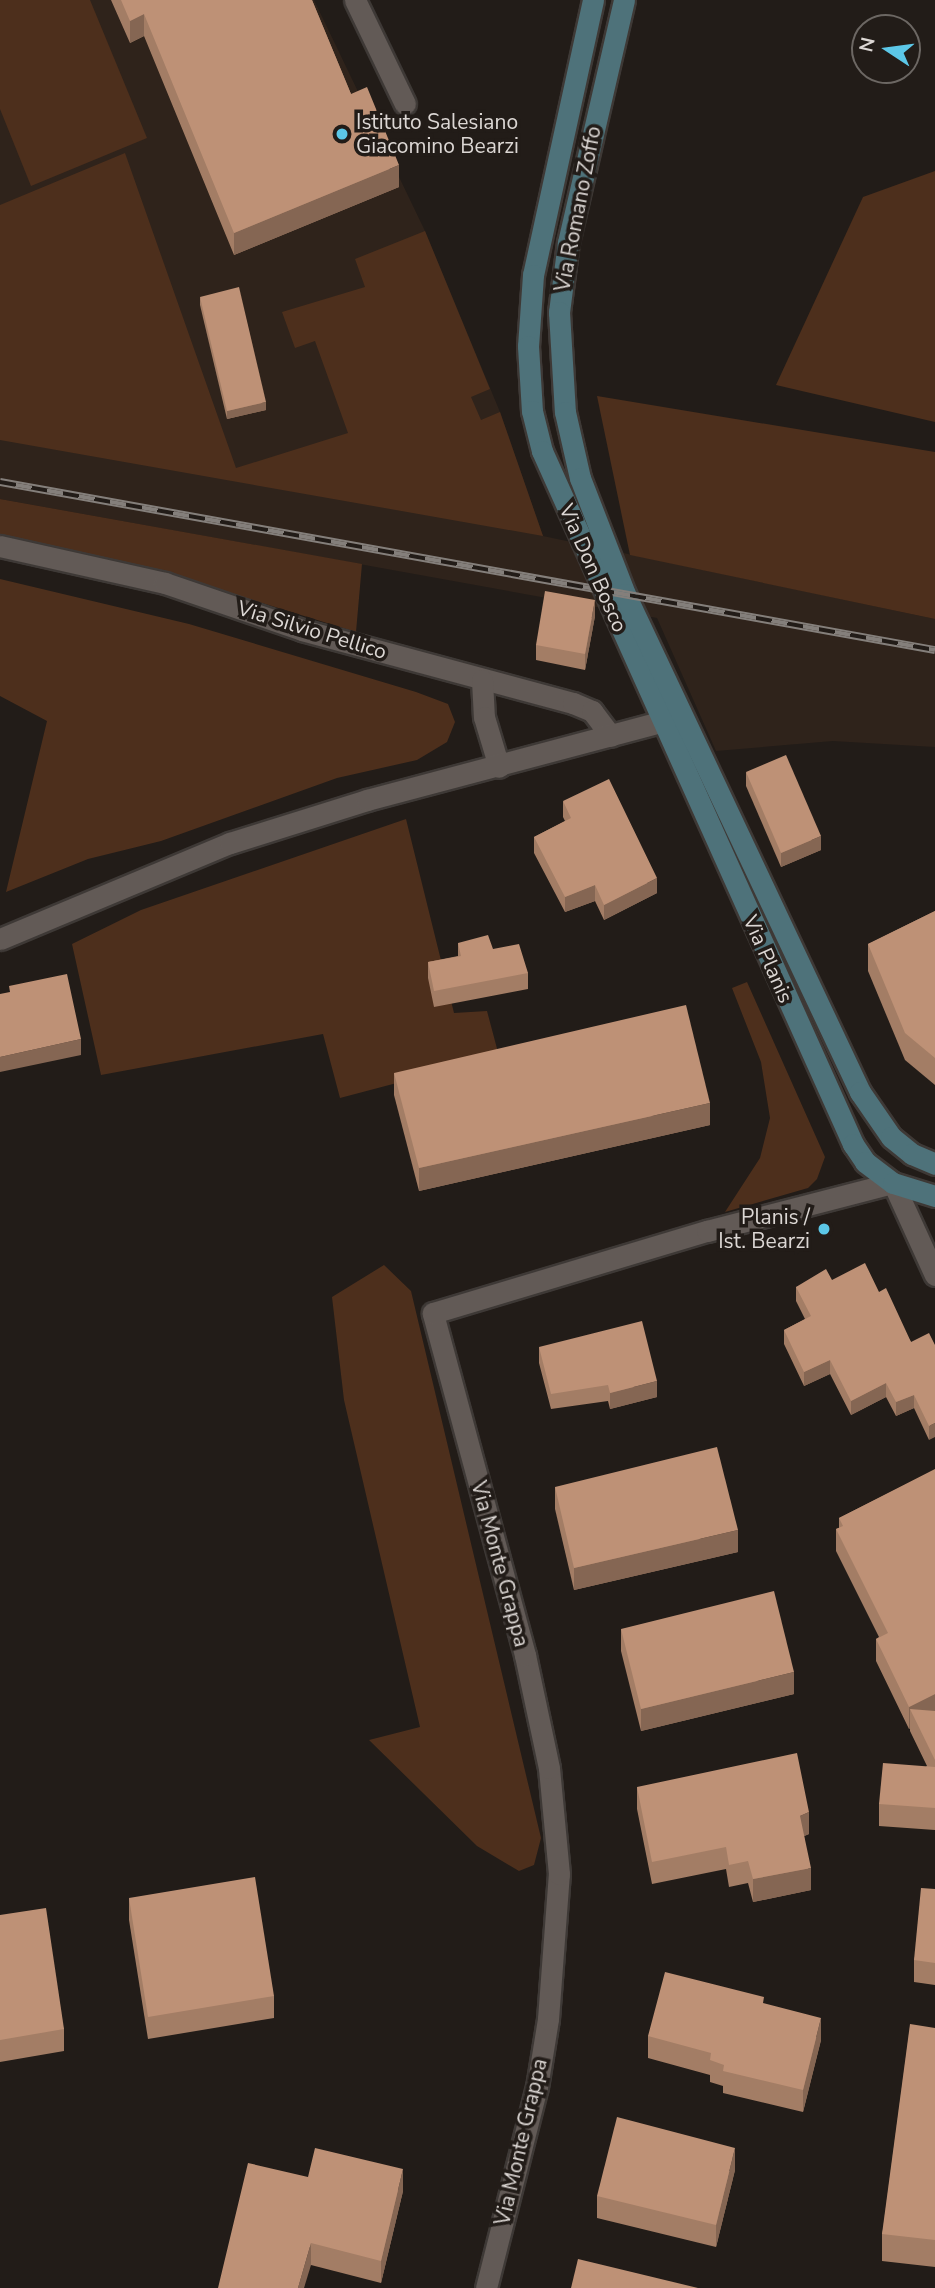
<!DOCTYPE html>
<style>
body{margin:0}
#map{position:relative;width:935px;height:2288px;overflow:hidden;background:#221c18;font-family:"Nunito Sans",sans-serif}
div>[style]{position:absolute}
.built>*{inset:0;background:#2f231b}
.green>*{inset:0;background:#4d2f1c}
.roads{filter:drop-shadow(2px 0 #3e3936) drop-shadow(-2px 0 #3e3936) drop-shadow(0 2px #3e3936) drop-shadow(0 -2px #3e3936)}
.street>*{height:21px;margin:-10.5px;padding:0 10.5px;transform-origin:10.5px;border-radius:10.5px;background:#625a56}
.secondary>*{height:21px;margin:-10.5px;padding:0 10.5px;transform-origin:10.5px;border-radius:10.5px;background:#4e727a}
.rail>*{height:8px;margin-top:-4px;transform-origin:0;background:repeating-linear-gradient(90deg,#221c18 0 16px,#847f7b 0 32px);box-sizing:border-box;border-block:2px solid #847f7b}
.wall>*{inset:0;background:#a37d65}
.shaded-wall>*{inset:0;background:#856653}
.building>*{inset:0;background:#be9176}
.dots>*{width:19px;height:19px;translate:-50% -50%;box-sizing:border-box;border:4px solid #221c18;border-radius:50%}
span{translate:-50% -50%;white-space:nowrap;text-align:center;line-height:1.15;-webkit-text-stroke:7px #221c18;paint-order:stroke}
.poi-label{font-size:21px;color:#dcd7d4}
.left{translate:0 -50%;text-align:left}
.right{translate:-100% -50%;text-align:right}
.street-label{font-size:21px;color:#dcd7d4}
.north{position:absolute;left:851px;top:14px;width:70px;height:70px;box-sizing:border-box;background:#221c18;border:2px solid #6c6763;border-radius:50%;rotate:283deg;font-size:19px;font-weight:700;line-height:28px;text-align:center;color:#dcd7d4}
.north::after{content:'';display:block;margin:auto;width:24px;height:32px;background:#5cc7e7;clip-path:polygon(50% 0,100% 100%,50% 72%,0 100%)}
</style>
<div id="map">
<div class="built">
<i style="clip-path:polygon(0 0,314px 0,425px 231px,500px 412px,543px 536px,935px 619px,935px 747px,833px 741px,716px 751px,657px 618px,0 499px)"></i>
</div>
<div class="green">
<i style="clip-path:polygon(0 0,90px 0,147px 138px,31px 186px,0 109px)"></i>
<i style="clip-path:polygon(125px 153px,236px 468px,348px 433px,315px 341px,295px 348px,282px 312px,365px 287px,355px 259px,425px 231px,490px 389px,471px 397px,481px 420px,500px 412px,543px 536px,0 440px,0 205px)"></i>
<i style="clip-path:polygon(935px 171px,935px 422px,776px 385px,863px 197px)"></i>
<i style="clip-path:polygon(597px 396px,935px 452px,935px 619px,630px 555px)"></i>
<i style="clip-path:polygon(0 499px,362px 564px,356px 632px,162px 572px,0 536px)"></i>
<i style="clip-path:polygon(0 579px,189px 624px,416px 692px,448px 704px,455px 722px,447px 742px,417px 760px,337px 778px,161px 841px,88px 859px,6px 892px,47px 721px,0 696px)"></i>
<i style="clip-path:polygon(406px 819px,454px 1013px,487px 1011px,499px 1056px,340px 1098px,323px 1034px,101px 1075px,72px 944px,141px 910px)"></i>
<i style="clip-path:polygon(747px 982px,825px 1157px,817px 1179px,808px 1188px,725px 1212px,760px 1158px,770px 1118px,761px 1062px,732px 988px)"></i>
<i style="clip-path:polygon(384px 1265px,411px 1291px,541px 1838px,534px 1865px,519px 1871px,477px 1846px,369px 1740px,420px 1727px,344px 1400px,332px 1297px)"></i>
</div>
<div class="roads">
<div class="street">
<i style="left:355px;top:0;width:115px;rotate:64.3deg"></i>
<i style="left:0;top:546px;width:169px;rotate:12.6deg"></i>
<i style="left:165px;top:583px;width:145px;rotate:18.9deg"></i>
<i style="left:302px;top:630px;width:281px;rotate:15.1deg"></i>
<i style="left:573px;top:703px;width:21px;rotate:23deg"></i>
<i style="left:592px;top:711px;width:31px;rotate:53deg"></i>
<i style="left:482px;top:680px;width:37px;rotate:87deg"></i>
<i style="left:484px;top:717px;width:52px;rotate:73.3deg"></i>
<i style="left:0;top:939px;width:249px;rotate:-22.7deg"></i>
<i style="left:230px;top:843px;width:144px;rotate:-17.4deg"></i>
<i style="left:367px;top:800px;width:323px;rotate:-14.9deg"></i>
<i style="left:486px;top:2288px;width:207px;rotate:-75.8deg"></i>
<i style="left:537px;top:2087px;width:69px;rotate:-80.8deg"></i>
<i style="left:548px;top:2019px;width:145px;rotate:-85.7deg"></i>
<i style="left:559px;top:1874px;width:106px;rotate:-95.4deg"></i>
<i style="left:549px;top:1768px;width:116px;rotate:-102deg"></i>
<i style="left:525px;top:1655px;width:354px;rotate:-105.1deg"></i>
<i style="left:433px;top:1313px;width:286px;rotate:-16.7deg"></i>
<i style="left:707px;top:1231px;width:192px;rotate:-14.5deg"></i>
<i style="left:893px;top:1183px;width:101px;rotate:65.5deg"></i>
</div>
<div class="secondary">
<i style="left:593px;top:0;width:281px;rotate:102.3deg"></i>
<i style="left:533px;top:275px;width:71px;rotate:94deg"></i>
<i style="left:528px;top:346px;width:65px;rotate:86.5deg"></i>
<i style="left:532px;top:411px;width:41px;rotate:76deg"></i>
<i style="left:542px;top:451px;width:760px;rotate:65.83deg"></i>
<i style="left:853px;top:1144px;width:22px;rotate:56deg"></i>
<i style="left:865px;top:1162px;width:35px;rotate:37deg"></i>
<i style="left:893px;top:1183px;width:44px;rotate:17.2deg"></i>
<i style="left:624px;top:0;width:248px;rotate:103deg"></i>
<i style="left:568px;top:242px;width:71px;rotate:97.3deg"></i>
<i style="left:559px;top:312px;width:100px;rotate:86.6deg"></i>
<i style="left:565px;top:412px;width:68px;rotate:77.2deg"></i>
<i style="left:580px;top:478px;width:124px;rotate:68.8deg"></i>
<i style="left:625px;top:594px;width:551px;rotate:64.74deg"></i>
<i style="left:860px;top:1092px;width:55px;rotate:55.4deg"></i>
<i style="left:891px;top:1137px;width:27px;rotate:39deg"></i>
<i style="left:912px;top:1154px;width:25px;rotate:23deg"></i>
</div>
</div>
<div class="rail">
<i style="left:0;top:482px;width:950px;rotate:10.19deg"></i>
</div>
<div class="wall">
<i style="clip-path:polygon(111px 0,312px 0,351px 94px,399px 187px,234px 255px,144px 36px,130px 43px)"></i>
<i style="clip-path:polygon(200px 297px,266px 410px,227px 419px,200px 305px)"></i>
<i style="clip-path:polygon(595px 616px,585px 670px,536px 660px,536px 645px)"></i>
<i style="clip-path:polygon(746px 772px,821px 850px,781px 867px,746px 786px)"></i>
<i style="clip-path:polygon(563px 801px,657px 893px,604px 920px,595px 901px,565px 912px,534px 853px,534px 837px,565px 821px,563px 817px)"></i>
<i style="clip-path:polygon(935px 911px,935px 1085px,905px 1060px,868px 971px,868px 944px)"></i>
<i style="clip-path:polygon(458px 943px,493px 949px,528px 973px,528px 989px,434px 1007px,428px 978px,428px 962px,458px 956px)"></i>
<i style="clip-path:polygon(394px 1073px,710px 1125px,419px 1191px,394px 1095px)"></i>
<i style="clip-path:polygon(832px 1280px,879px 1292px,911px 1342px,935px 1345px,929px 1440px,914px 1408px,896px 1416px,886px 1397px,851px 1415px,830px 1374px,804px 1386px,784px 1344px,784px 1330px,805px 1319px,796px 1301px,796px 1287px)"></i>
<i style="clip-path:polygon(539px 1347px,657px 1397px,610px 1409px,608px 1401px,551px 1409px,539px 1363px)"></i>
<i style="clip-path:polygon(935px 1470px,935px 1830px,879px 1826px,879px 1804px,927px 1766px,910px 1731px,910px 1728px,909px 1729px,876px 1661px,876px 1639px,879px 1637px,836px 1551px,836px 1529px,839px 1528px,839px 1518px)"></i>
<i style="clip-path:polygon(555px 1487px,738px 1552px,574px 1590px,555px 1509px)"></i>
<i style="clip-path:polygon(621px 1629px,794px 1694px,641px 1731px,621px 1651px)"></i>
<i style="clip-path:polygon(637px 1787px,809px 1834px,804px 1836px,811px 1890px,753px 1902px,748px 1883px,729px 1887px,726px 1869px,652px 1884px,637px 1809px)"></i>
<i style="clip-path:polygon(935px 1889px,935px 1985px,914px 1982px,914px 1960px)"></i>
<i style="clip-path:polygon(129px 1898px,274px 1996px,274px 2018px,148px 2039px,129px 1920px)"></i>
<i style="clip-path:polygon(0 1915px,64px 2029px,64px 2051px,0 2062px)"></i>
<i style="clip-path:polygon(764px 2004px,821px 2040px,803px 2112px,723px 2093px,723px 2086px,710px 2082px,710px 2075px,648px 2058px,648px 2036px)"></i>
<i style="clip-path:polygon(935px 2028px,935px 2267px,882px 2261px,882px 2234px)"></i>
<i style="clip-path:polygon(735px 2170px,716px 2247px,597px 2218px,597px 2196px)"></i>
<i style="clip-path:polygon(308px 2177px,403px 2191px,381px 2283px,311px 2265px)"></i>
</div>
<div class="shaded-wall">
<i style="clip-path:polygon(144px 14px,144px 36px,130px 43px,130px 21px)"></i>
<i style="clip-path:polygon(399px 165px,399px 187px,234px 255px,234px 233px)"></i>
<i style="clip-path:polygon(266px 402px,266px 410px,227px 419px,227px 411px)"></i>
<i style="clip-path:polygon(595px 600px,595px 616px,585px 670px,585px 654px)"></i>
<i style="clip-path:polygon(821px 836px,821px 850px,781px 867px,781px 853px)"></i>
<i style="clip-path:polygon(657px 878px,657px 893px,604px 920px,604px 905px)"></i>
<i style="clip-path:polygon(595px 885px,595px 901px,565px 912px,565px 897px)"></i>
<i style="clip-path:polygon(81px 1039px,81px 1055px,0 1072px,0 1057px)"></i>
<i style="clip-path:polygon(710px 1103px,710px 1125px,419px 1191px,419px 1168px)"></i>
<i style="clip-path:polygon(830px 1360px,830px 1374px,804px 1386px,804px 1372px)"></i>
<i style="clip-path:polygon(657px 1381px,657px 1397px,610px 1409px,610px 1393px)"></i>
<i style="clip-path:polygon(886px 1383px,886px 1397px,851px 1415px,851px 1401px)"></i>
<i style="clip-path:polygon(914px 1395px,914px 1408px,896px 1416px,896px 1402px)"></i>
<i style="clip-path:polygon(935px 1423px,935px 1437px,929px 1440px,929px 1426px)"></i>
<i style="clip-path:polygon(738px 1530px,738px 1552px,574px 1590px,574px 1568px)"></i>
<i style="clip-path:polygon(794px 1672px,794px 1694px,641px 1731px,641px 1709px)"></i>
<i style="clip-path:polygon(935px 1694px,935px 1716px,910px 1709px,910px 1728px,909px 1729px,909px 1707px)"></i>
<i style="clip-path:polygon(809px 1812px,809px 1834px,800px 1838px,800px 1816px)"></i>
<i style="clip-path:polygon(811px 1868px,811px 1890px,753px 1902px,753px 1879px)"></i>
<i style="clip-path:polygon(821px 2018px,821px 2040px,803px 2112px,803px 2090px)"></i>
<i style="clip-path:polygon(735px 2148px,735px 2170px,716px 2247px,716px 2225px)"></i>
<i style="clip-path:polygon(403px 2169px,403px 2191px,381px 2283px,381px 2261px)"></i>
<i style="clip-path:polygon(311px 2243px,311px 2265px,304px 2288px,298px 2288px)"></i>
</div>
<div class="building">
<i style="clip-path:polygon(121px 0,312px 0,351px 94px,367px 87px,399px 165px,234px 233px,144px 14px,130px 21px)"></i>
<i style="clip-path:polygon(239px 287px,266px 402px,227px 411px,200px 297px)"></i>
<i style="clip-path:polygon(545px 591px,595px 600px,585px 654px,536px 645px)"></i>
<i style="clip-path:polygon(786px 755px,821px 836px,781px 853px,746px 772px)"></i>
<i style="clip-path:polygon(609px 779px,657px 878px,604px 905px,595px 885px,565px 897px,534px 837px,571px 818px,563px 801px)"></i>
<i style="clip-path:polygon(935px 911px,935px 1058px,905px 1033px,868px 944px)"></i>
<i style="clip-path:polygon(488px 935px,493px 949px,519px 944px,528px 973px,434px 991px,428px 962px,461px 956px,458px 943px)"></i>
<i style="clip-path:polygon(67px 974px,81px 1039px,0 1057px,0 994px,10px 992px,9px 986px)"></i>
<i style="clip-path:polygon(686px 1005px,710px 1103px,419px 1168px,394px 1073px)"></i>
<i style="clip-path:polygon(865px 1263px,879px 1292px,886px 1288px,911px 1342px,929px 1333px,935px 1345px,935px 1423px,929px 1426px,914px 1395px,896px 1402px,886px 1383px,851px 1401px,830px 1360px,804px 1372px,784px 1330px,811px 1316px,796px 1287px,826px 1269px,832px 1280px)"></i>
<i style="clip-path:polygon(642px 1321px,657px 1381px,610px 1393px,608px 1385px,551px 1394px,539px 1347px)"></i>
<i style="clip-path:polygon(717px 1447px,738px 1530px,574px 1568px,555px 1487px)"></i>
<i style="clip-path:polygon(935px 1469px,935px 1694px,909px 1707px,876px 1639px,888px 1633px,836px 1529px,843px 1526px,839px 1518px)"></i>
<i style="clip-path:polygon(774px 1591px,794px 1672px,641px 1709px,621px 1629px)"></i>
<i style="clip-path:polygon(910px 1709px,935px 1711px,935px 1760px)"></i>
<i style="clip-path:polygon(797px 1753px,809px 1812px,800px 1816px,811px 1868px,753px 1879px,748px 1861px,729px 1865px,726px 1847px,652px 1862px,637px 1787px)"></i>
<i style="clip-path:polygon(883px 1763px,935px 1767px,935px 1808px,879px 1804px)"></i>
<i style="clip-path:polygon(255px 1877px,274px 1996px,148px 2017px,129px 1898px)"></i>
<i style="clip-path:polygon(921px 1888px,935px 1889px,935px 1963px,914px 1960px)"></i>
<i style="clip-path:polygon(46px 1908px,64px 2029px,0 2040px,0 1915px)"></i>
<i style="clip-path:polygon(665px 1972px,764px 1997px,763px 2003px,821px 2018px,803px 2090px,723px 2071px,724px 2065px,710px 2060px,711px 2053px,648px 2036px)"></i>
<i style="clip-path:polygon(910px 2024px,935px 2028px,935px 2240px,882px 2234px)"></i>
<i style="clip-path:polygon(617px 2117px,735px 2148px,716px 2225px,597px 2196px)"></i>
<i style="clip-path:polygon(315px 2148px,403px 2169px,381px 2261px,311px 2243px,298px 2288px,218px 2288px,248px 2163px,308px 2177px)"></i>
<i style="clip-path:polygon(578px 2259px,698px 2288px,571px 2288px)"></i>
</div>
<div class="dots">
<i style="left:342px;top:134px;background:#5cc7e7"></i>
<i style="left:824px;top:1229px;background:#5cc7e7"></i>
</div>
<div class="poi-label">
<span class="left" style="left:356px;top:134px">Istituto Salesiano<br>Giacomino Bearzi</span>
<span class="right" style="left:810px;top:1229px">Planis /<br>Ist. Bearzi</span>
</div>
<div class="street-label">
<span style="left:578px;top:209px;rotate:-79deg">Via Romano Zoffo</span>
<span style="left:593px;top:568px;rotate:66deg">Via Don Bosco</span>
<span style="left:312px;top:630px;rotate:17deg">Via Silvio Pellico</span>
<span style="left:768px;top:959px;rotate:66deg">Via Planis</span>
<span style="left:500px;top:1564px;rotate:75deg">Via Monte Grappa</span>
<span style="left:521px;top:2142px;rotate:-77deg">Via Monte Grappa</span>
</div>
<div class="north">N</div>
</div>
